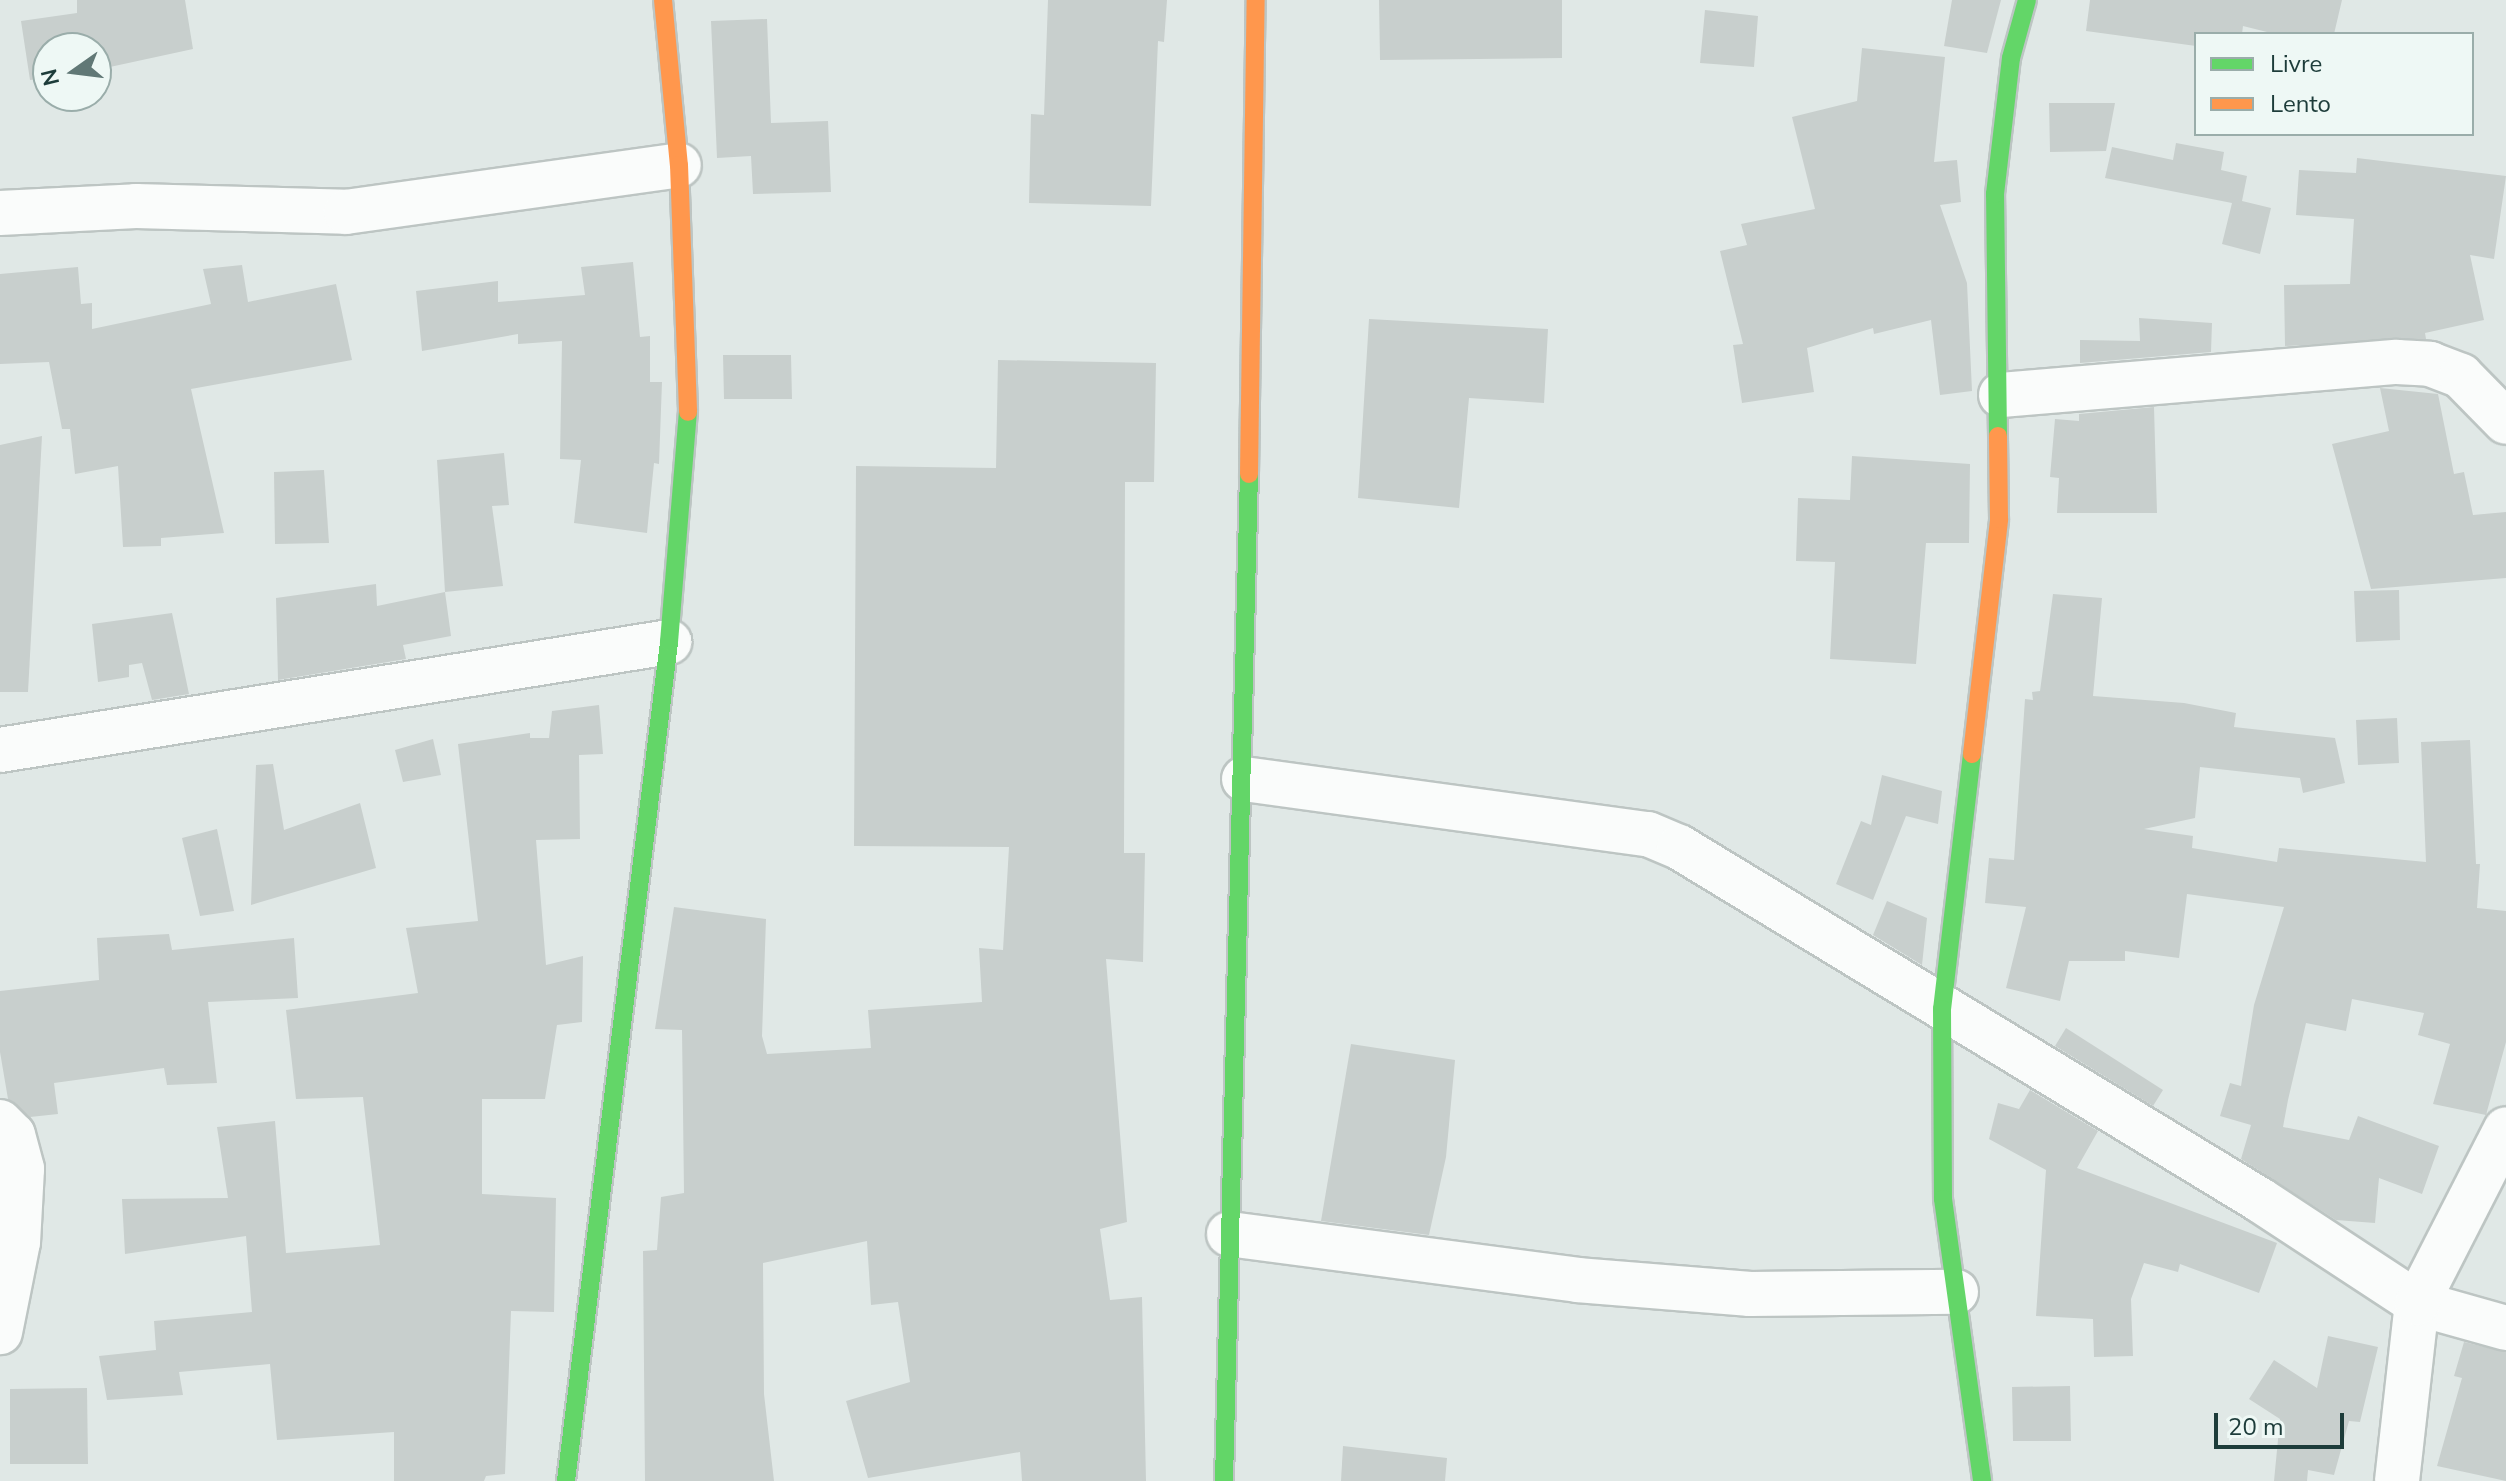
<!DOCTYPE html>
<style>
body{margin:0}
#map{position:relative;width:2506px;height:1481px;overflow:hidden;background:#e0e8e6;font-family:"Nunito Sans",sans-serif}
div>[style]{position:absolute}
.building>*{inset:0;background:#c8cfcd}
.roads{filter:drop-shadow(2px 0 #bdc5c3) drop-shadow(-2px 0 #bdc5c3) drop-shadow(0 2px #bdc5c3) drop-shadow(0 -2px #bdc5c3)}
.street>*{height:44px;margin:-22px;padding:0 22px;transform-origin:22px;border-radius:22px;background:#fafcfb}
.fast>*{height:18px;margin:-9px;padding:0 9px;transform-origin:9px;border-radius:9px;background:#63d668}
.slow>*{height:18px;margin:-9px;padding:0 9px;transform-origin:9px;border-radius:9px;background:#ff974d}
span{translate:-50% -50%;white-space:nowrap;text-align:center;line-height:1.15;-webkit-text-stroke:8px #eef8f5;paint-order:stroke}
.legend{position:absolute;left:2194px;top:32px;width:280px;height:104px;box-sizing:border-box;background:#eef8f5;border:2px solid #9aadaa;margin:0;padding:10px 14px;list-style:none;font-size:24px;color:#1d3c3a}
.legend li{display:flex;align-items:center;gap:16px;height:40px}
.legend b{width:40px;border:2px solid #9aadaa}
.north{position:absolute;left:32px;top:32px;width:80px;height:80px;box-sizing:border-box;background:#eef8f5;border:2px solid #9aadaa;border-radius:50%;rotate:256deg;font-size:22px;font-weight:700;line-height:32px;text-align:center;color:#1d3c3a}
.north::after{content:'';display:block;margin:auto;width:28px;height:36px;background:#617876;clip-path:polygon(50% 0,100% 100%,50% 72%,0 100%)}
.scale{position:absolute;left:2214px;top:1413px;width:130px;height:36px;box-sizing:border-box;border:4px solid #1d3c3a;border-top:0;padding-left:10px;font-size:24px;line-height:28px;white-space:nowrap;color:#1d3c3a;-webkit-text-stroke:6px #eef8f5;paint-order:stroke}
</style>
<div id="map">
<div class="building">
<i style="clip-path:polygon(77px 0,185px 0,193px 49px,96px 70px,96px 48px,48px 48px,48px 78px,30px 80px,21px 21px,77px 13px)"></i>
<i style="clip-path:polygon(1048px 0,1167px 0,1164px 42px,1158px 41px,1151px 206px,1029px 203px,1031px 114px,1044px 115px)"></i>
<i style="clip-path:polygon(1379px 0,1562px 0,1562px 58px,1380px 60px)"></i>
<i style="clip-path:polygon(1952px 0,2001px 0,1987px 53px,1944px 46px)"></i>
<i style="clip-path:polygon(2090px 0,2342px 0,2334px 34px,2275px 34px,2243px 26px,2242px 34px,2196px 34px,2196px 46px,2086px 31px)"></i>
<i style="clip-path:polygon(1705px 10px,1758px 16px,1754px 67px,1700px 63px)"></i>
<i style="clip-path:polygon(767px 19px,771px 123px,828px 121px,831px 192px,753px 194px,751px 156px,717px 158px,711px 21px)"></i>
<i style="clip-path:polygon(1862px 48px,1945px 57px,1934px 162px,1957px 160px,1961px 202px,1940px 205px,1967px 283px,1972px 391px,1940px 395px,1931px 320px,1874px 334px,1873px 328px,1807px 348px,1814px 392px,1742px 403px,1733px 345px,1743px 344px,1720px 251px,1747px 245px,1741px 224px,1815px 209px,1792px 117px,1857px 101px)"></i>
<i style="clip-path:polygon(2049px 103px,2115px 103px,2106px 151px,2050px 152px)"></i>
<i style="clip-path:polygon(2176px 143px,2224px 152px,2221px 170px,2247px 176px,2242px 201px,2271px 208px,2260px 254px,2222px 244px,2232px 203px,2105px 178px,2112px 147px,2173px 160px)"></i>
<i style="clip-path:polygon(2357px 158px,2506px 176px,2494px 259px,2470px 255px,2484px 320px,2425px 333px,2426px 339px,2285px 346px,2284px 285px,2350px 284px,2354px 219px,2296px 215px,2299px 170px,2356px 173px)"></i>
<i style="clip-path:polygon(633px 262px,640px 337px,650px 336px,650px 382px,662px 382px,659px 464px,654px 463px,647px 533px,574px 523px,581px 460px,560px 459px,562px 341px,518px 344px,518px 334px,422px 351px,416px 291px,498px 281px,498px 302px,585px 295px,581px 267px)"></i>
<i style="clip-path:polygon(242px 265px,248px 302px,336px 284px,352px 360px,191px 389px,224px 533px,161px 538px,161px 546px,123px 547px,118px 466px,75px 474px,70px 429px,62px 429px,49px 362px,0 364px,0 274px,78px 267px,81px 304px,92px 303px,92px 329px,211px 304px,203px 269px)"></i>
<i style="clip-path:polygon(2139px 318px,2212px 323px,2211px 352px,2080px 363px,2080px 340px,2140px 341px)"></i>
<i style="clip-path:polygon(1369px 319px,1548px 329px,1544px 403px,1469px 398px,1459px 508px,1358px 498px)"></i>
<i style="clip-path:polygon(723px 355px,791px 355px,792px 399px,724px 399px)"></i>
<i style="clip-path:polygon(998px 360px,1156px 363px,1154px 482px,1125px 482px,1124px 853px,1145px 853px,1143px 962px,1106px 959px,1127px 1222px,1100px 1229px,1110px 1300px,1142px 1297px,1146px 1481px,1022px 1481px,1020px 1452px,868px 1478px,846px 1401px,910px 1382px,898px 1302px,871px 1305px,867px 1241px,763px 1263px,764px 1394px,774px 1481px,645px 1481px,643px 1251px,657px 1250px,661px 1197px,684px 1193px,682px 1030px,655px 1029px,674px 907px,766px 919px,762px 1036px,767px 1054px,871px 1048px,868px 1010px,982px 1002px,979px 948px,1003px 950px,1009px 847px,854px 846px,856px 466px,996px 468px)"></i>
<i style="clip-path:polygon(2380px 388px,2438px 394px,2454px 474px,2464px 472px,2473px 515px,2506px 512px,2506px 578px,2371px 589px,2332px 444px,2389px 431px)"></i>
<i style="clip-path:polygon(2154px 407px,2157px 513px,2057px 513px,2059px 478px,2050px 477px,2055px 419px,2079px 421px,2079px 414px)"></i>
<i style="clip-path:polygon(42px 436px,28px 692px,0 692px,0 445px)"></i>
<i style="clip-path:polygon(504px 453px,509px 505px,492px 506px,503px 586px,445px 592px,437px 460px)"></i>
<i style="clip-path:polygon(1852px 456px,1970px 464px,1969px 543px,1926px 543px,1916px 664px,1830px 659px,1835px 562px,1796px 561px,1798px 498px,1850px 500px)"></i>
<i style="clip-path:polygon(324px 470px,329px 543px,275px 544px,274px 472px)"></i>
<i style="clip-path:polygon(376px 584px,377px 606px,445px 592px,451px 636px,403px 645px,406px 659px,278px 680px,276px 598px)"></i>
<i style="clip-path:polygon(2399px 590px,2400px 640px,2356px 642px,2354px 591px)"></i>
<i style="clip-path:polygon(2053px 594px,2102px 598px,2093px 696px,2184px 703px,2236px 713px,2234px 727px,2335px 738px,2345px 783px,2303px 793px,2300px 778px,2200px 767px,2195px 818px,2144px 829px,2193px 836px,2192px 848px,2277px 862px,2279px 848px,2426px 862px,2421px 742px,2470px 740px,2476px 864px,2480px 864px,2477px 908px,2506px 911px,2506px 1042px,2486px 1115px,2433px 1104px,2450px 1044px,2418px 1035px,2424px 1013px,2352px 999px,2346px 1031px,2306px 1023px,2288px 1100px,2283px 1127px,2349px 1140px,2358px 1116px,2439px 1146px,2422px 1194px,2379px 1178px,2375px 1223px,2336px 1220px,2241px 1159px,2251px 1125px,2220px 1116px,2230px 1083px,2241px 1086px,2254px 1005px,2284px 907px,2187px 894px,2179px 958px,2125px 951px,2125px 961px,2069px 961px,2060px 1001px,2006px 988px,2026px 907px,1985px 903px,1989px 858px,2014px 860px,2025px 699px,2033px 700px,2032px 692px,2040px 691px)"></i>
<i style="clip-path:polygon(172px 613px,189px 694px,152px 700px,142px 663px,129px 665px,129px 677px,98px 682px,92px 624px)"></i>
<i style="clip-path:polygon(599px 705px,603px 754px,579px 755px,580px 839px,536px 840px,546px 965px,583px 956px,582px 1022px,557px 1025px,545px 1099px,482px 1099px,482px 1194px,556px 1198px,554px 1312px,511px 1311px,505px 1474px,486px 1476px,484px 1481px,394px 1481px,394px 1432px,277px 1440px,270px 1364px,179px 1372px,183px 1395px,107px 1400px,99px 1356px,156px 1350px,154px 1321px,252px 1312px,246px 1236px,125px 1254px,122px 1199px,228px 1198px,217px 1127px,275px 1121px,286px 1253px,380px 1245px,363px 1097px,296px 1099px,286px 1010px,418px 993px,406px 928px,478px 921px,458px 744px,530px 733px,530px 738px,549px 738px,552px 711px)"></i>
<i style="clip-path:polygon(2397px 718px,2399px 763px,2358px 765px,2356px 720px)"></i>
<i style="clip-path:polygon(433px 739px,441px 775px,403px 782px,395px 750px)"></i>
<i style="clip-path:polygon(273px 764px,284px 830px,360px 803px,376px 868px,251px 905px,256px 765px)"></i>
<i style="clip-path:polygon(1882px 775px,1942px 791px,1938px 824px,1906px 816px,1873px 900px,1836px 884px,1861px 821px,1871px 825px)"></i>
<i style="clip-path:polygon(217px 829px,234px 911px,200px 916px,182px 838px)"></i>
<i style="clip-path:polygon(1887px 901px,1927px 918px,1922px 965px,1873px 935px)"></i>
<i style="clip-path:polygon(169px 934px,172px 950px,294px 938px,298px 998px,208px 1002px,217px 1083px,167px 1085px,164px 1068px,54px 1083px,58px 1114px,30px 1117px,8px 1099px,0 1052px,0 991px,99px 980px,97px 938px)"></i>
<i style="clip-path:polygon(2066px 1028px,2163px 1090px,2153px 1106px,2055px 1046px)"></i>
<i style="clip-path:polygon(1351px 1044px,1455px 1060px,1446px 1157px,1429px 1235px,1321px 1221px)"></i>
<i style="clip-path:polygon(2030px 1090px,2098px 1131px,2077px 1168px,2277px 1243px,2259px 1293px,2180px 1264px,2178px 1272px,2144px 1263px,2131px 1299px,2133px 1356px,2094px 1357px,2093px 1319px,2036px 1316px,2046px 1170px,1989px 1139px,1998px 1103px,2019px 1109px)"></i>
<i style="clip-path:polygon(2328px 1336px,2378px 1347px,2360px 1422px,2349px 1421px,2334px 1475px,2308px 1470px,2307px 1481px,2274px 1481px,2280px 1419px,2249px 1399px,2274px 1360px,2317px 1388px)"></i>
<i style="clip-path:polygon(2464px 1342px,2506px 1352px,2506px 1481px,2437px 1466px,2462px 1378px,2454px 1376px)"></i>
<i style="clip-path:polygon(2070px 1386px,2071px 1441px,2013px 1441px,2012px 1387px)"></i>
<i style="clip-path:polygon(87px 1388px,88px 1464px,10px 1464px,10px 1389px)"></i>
<i style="clip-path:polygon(1343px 1446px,1447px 1458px,1445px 1481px,1341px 1481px)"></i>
</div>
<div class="roads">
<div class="street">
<i style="left:0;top:213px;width:136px;rotate:-2.9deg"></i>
<i style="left:136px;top:206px;width:210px;rotate:1.6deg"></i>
<i style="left:346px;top:212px;width:336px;rotate:-8deg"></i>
<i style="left:2001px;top:395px;width:397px;rotate:-4.8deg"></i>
<i style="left:2397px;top:362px;width:33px;rotate:3deg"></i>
<i style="left:2430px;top:364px;width:33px;rotate:21deg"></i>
<i style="left:2461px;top:376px;width:64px;rotate:45.6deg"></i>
<i style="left:0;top:750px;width:678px;rotate:-9.17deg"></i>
<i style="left:1244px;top:779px;width:408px;rotate:7.8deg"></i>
<i style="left:1648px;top:834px;width:34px;rotate:23deg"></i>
<i style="left:1679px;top:847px;width:680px;rotate:31.28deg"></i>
<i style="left:2260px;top:1200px;width:188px;rotate:33.3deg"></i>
<i style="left:2417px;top:1303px;width:92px;rotate:15.7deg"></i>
<i style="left:0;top:1122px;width:18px;rotate:45deg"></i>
<i style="left:13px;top:1135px;width:35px;rotate:75deg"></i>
<i style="left:22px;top:1169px;width:73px;rotate:93.1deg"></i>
<i style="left:18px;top:1242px;width:92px;rotate:101.3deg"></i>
<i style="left:1229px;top:1234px;width:351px;rotate:7.5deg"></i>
<i style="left:1577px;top:1280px;width:174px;rotate:4.6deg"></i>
<i style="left:1750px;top:1294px;width:206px;rotate:-0.6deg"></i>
<i style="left:2397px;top:1481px;width:179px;rotate:-83.6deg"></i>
<i style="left:2417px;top:1303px;width:195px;rotate:-62.9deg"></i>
</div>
<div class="fast">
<i style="left:1998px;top:436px;width:242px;rotate:-90.7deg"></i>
<i style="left:1995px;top:194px;width:137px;rotate:-83.3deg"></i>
<i style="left:2011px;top:58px;width:60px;rotate:-74.6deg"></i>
<i style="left:1972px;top:754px;width:257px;rotate:96.7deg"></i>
<i style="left:1942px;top:1009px;width:190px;rotate:89.7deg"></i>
<i style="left:1943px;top:1199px;width:285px;rotate:82.1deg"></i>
<i style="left:566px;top:1481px;width:845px;rotate:-83deg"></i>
<i style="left:669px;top:642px;width:231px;rotate:-85.3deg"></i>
<i style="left:1224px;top:1481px;width:1007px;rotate:-88.58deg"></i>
</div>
<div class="slow">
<i style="left:663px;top:0;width:166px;rotate:84.5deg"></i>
<i style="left:679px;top:165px;width:247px;rotate:87.9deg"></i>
<i style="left:1249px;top:474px;width:474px;rotate:-89.2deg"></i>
<i style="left:1972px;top:754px;width:237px;rotate:-83.4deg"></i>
<i style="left:1999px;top:519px;width:83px;rotate:-90.7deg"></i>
</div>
</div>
<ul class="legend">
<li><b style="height:10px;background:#63d668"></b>Livre</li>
<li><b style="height:10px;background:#ff974d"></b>Lento</li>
</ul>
<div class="north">N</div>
<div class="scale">20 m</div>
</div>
